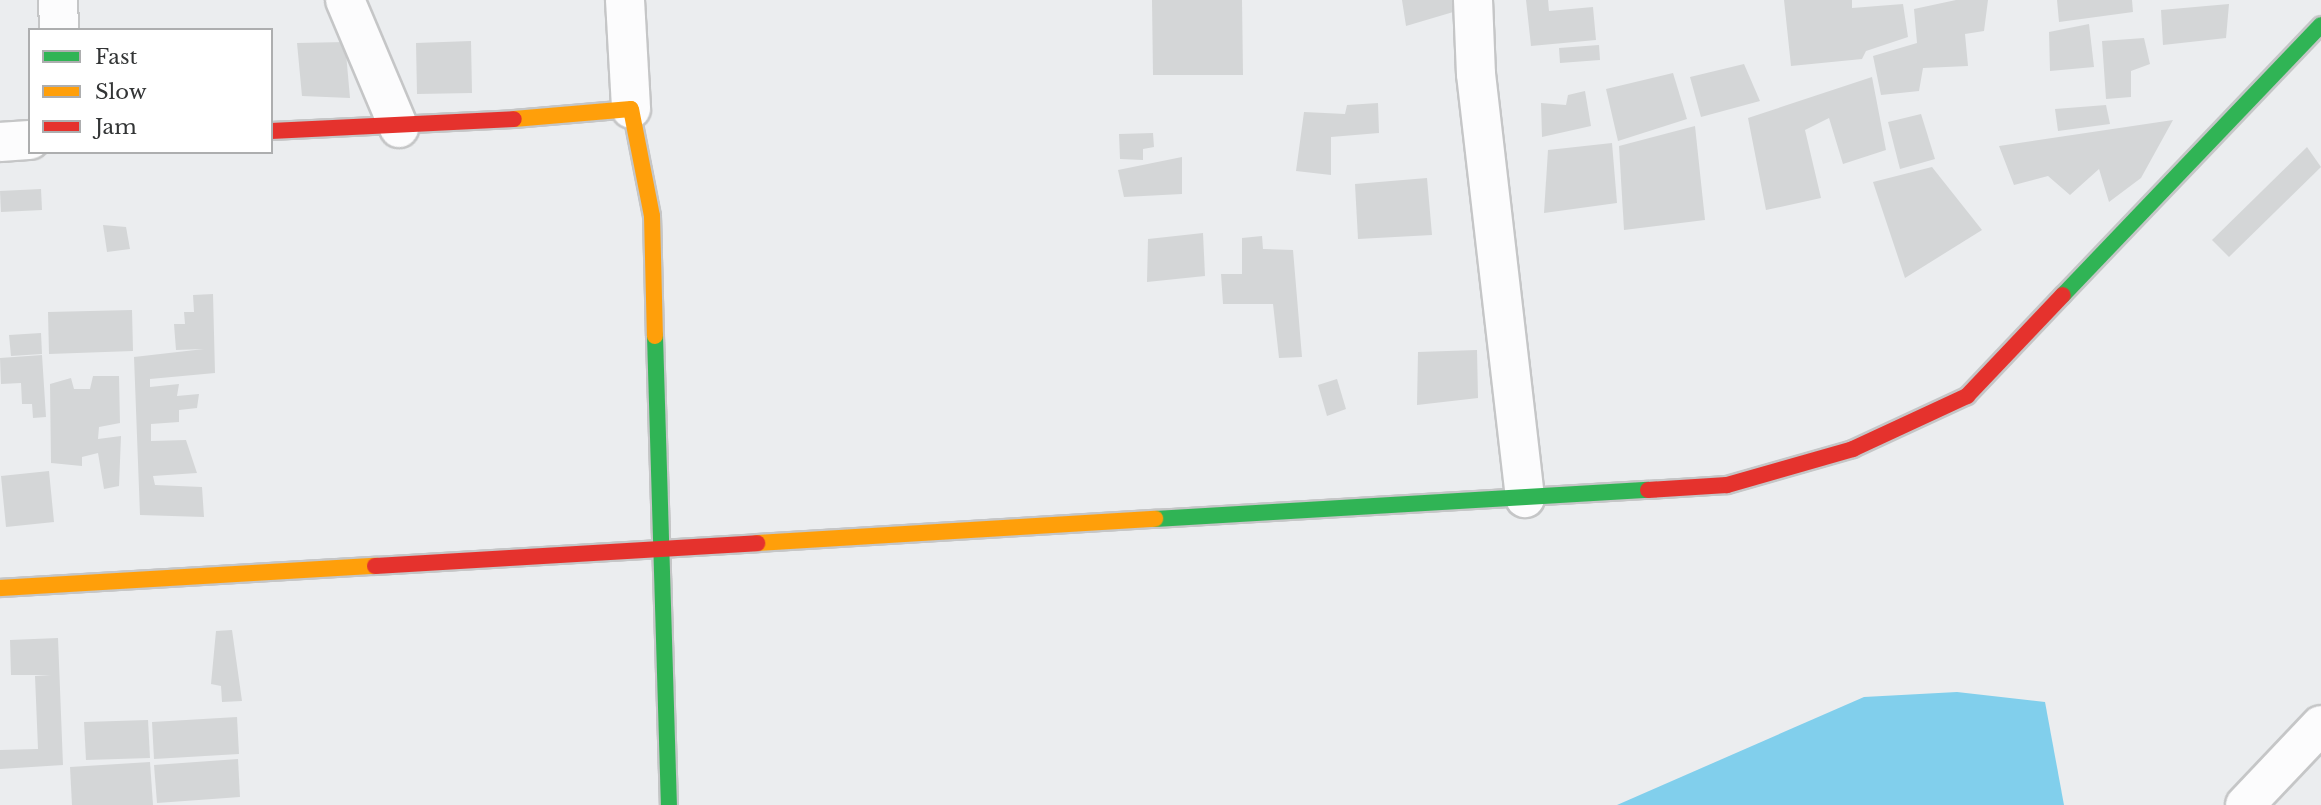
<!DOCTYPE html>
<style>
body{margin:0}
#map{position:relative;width:2321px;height:805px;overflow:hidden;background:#ebedef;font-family:"Libre Baskerville",serif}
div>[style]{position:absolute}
.water>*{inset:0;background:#81cfec}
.building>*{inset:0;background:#d4d6d7}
.roads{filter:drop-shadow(2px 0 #c5c6c7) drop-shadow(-2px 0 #c5c6c7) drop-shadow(0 2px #c5c6c7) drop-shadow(0 -2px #c5c6c7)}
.street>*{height:38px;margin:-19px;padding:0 19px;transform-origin:19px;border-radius:19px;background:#fcfcfd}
.fast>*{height:16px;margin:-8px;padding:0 8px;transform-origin:8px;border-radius:8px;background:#30b455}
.slow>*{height:16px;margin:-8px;padding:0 8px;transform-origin:8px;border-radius:8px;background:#ff9f0a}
.jam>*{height:16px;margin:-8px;padding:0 8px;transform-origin:8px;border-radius:8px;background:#e5322d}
span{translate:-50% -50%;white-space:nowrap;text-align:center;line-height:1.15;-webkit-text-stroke:7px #fff;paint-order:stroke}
.legend{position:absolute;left:28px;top:28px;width:245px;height:126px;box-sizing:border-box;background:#fff;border:2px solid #adaeaf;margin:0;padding:9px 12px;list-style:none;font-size:21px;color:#333536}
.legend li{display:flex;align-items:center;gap:14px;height:35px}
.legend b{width:35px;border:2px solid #adaeaf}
</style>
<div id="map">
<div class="water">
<i style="clip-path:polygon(1957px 692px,2045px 702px,2064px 805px,1617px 805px,1864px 697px)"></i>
</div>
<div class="building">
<i style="clip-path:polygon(1152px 0,1242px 0,1243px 75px,1153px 75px)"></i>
<i style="clip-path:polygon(1402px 0,1458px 0,1460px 10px,1406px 26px)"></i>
<i style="clip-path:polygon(1526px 0,1548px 0,1549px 11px,1593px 7px,1596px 40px,1531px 46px)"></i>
<i style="clip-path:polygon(1784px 0,1852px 0,1852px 8px,1903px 4px,1908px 37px,1866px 51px,1862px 59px,1791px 66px)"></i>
<i style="clip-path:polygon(1956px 0,1988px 0,1984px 31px,1965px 34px,1968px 66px,1923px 68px,1919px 91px,1881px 95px,1873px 56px,1917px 43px,1914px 9px)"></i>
<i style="clip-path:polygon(2057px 0,2132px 0,2133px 12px,2059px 22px)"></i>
<i style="clip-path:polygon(2229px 4px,2226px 38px,2163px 45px,2161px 10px)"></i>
<i style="clip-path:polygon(2089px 24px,2094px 67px,2050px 71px,2049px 32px)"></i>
<i style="clip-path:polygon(2144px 38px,2150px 64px,2131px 71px,2131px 97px,2106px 99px,2102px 41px)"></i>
<i style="clip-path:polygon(471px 41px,472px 93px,417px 94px,416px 43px)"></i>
<i style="clip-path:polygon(345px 42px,350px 98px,302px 96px,297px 43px)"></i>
<i style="clip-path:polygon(1599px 45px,1600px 60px,1560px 63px,1559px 48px)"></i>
<i style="clip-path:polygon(1744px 64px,1760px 101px,1701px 117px,1690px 77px)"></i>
<i style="clip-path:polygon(1673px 73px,1687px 119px,1618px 141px,1606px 89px)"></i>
<i style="clip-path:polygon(1872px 77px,1886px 150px,1843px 164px,1829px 118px,1805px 130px,1821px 198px,1766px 210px,1748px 118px)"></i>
<i style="clip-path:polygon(1585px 91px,1591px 126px,1542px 137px,1541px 103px,1566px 105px,1568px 95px)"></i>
<i style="clip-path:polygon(1378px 103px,1379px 133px,1331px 137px,1331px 175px,1296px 171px,1304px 112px,1345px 114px,1347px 105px)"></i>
<i style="clip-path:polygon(2106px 105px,2110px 124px,2058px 131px,2055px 109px)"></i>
<i style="clip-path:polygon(1921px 114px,1935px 159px,1900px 169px,1888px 122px)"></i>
<i style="clip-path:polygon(2173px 120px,2141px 178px,2109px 202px,2099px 169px,2070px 195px,2048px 176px,2014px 185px,1999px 146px)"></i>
<i style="clip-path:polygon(1695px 126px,1705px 220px,1624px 230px,1619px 146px)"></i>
<i style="clip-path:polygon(1153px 133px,1154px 147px,1143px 149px,1143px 160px,1120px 159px,1119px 134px)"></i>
<i style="clip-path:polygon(1612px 143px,1617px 203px,1544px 213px,1548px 150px)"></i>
<i style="clip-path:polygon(2307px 147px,2321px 167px,2229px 257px,2212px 240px)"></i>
<i style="clip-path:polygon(1182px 157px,1182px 194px,1124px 197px,1118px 170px)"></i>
<i style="clip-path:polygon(1932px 167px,1982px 230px,1905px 278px,1873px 182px)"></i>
<i style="clip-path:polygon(1427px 178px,1432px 235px,1358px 239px,1355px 184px)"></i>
<i style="clip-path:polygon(41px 189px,42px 210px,1px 212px,0 191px)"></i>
<i style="clip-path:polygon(103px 225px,126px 227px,130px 249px,107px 252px)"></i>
<i style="clip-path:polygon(1203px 233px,1205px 276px,1147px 282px,1148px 239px)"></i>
<i style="clip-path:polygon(1262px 236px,1263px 249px,1293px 250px,1302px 357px,1279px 358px,1273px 304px,1223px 304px,1221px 274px,1242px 274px,1242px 238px)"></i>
<i style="clip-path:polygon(213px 294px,215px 373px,150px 379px,150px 387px,179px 384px,177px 396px,199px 394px,197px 408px,179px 410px,179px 422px,151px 424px,151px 441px,186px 440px,197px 473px,153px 476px,155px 485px,202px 487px,204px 517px,140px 515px,134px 357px,204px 349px,176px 350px,174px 324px,185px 324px,184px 312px,194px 312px,193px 295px)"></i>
<i style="clip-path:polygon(132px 310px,133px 351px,49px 354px,48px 312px)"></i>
<i style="clip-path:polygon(41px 333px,42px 354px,11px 356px,9px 335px)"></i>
<i style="clip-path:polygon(1477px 350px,1478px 398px,1417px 405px,1418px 352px)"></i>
<i style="clip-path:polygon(42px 355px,46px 417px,33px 418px,32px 404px,22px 404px,21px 383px,1px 384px,0 358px)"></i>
<i style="clip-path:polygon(93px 376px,119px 376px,120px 423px,99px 427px,98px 439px,121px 436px,119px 486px,104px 489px,98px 453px,82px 457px,82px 466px,51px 463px,50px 384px,71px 378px,74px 389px,90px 389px)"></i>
<i style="clip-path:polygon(1337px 379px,1346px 409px,1327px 416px,1318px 385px)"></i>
<i style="clip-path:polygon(49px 471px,54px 522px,6px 527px,1px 476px)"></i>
<i style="clip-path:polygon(232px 630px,242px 701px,222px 702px,221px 686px,211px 684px,216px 631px)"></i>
<i style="clip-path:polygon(58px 638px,63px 765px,0 769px,0 750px,38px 749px,35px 676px,51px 675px,11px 675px,10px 640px)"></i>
<i style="clip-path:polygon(237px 717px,239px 754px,154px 759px,152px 722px)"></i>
<i style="clip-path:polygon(148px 720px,150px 758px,86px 760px,84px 722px)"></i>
<i style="clip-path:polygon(238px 759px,240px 797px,157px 803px,154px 765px)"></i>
<i style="clip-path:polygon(150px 762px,153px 805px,72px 805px,70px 767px)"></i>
</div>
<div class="roads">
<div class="street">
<i style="left:58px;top:0;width:30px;rotate:88deg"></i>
<i style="left:345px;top:0;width:139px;rotate:67.1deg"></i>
<i style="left:625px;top:0;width:109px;rotate:86.8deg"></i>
<i style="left:1473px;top:0;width:74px;rotate:87.7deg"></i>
<i style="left:1476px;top:74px;width:427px;rotate:83.4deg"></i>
<i style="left:0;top:142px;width:30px;rotate:-4deg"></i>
<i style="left:2245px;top:805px;width:110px;rotate:-46.5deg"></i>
</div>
<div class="fast">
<i style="left:2063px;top:295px;width:373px;rotate:-46.3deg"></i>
<i style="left:655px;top:336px;width:469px;rotate:88.3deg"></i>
<i style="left:1155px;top:519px;width:494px;rotate:-3.4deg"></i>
</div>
<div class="slow">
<i style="left:514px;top:119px;width:117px;rotate:-4.9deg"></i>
<i style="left:631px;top:109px;width:109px;rotate:78.9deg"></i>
<i style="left:652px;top:216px;width:120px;rotate:88.6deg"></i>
<i style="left:757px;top:543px;width:399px;rotate:-3.5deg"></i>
<i style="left:0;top:588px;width:376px;rotate:-3.4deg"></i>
</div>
<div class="jam">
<i style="left:271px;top:131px;width:243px;rotate:-2.8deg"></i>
<i style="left:1648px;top:490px;width:79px;rotate:-3.6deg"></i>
<i style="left:1727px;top:485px;width:131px;rotate:-15.9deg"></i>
<i style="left:1853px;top:449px;width:126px;rotate:-24.9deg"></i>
<i style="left:1967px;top:396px;width:139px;rotate:-46.5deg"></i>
<i style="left:375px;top:566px;width:383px;rotate:-3.4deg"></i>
</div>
</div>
<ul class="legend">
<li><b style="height:9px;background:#30b455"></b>Fast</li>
<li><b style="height:9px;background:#ff9f0a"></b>Slow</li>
<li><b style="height:9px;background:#e5322d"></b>Jam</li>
</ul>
</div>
